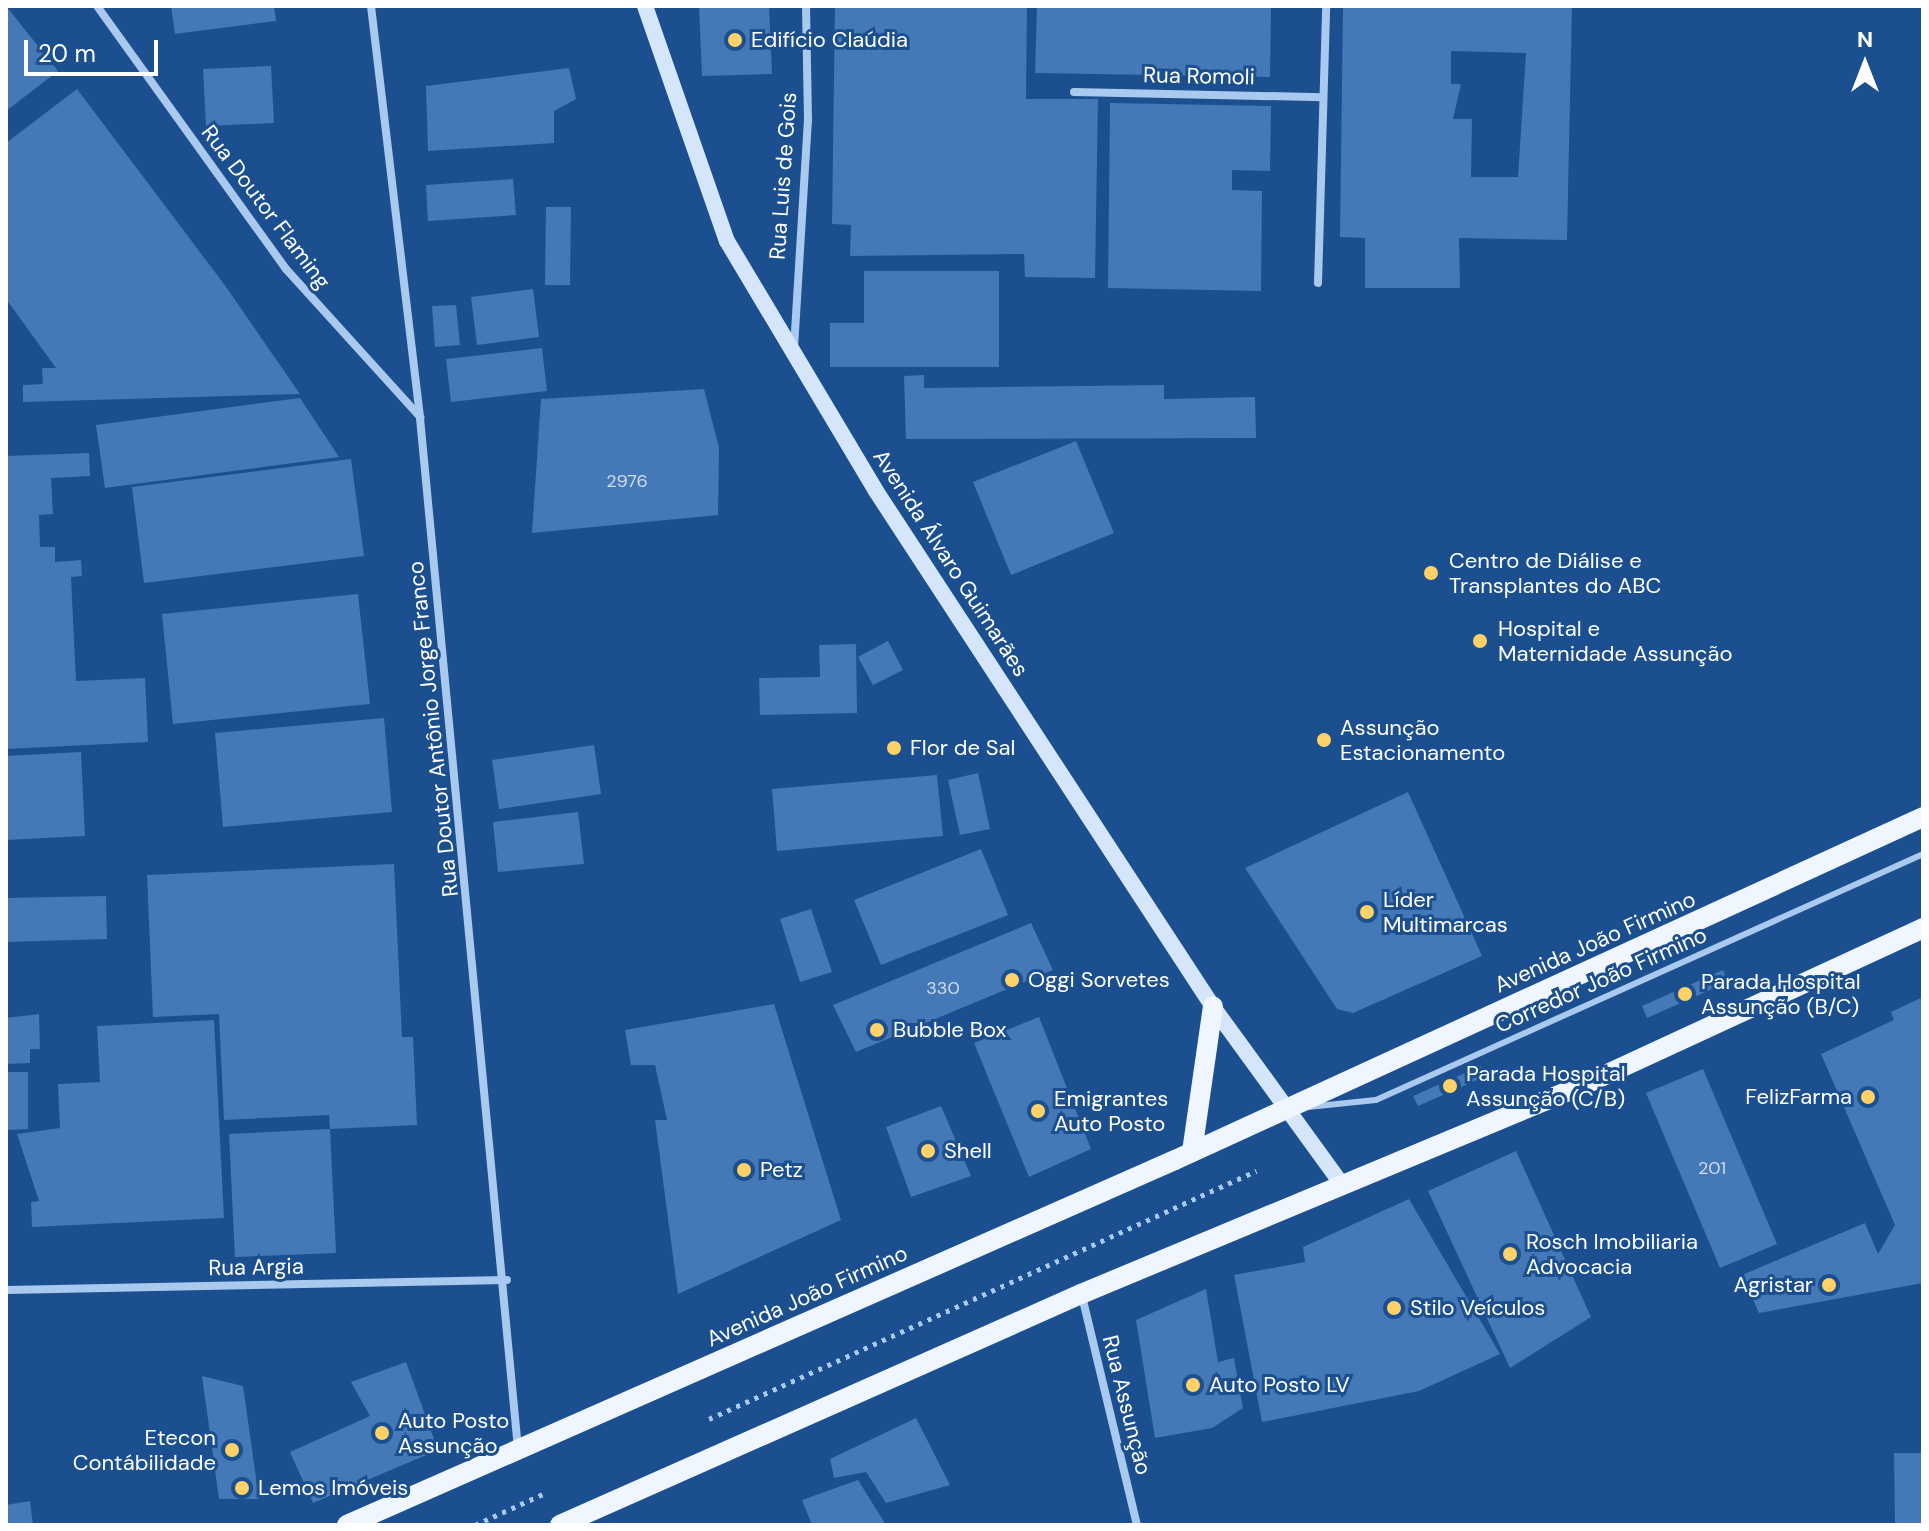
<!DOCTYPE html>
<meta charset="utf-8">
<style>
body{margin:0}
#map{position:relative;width:1929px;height:1531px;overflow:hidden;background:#1b4f8f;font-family:"DM Sans",sans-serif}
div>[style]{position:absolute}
.building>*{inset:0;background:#4478b7}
.path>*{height:5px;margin-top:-2.5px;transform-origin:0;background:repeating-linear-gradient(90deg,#a9c9ee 0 4px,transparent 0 10px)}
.lane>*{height:6px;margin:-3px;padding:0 3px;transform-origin:3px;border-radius:3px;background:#a9c9ee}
.street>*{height:8px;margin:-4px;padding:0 4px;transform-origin:4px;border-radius:4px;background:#a9c9ee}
.secondary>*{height:16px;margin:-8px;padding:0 8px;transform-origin:8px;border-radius:8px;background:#d6e6fa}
.primary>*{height:20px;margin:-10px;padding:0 10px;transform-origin:10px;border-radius:10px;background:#f0f6ff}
.dots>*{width:22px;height:22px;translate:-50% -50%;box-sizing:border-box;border:4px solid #1b4f8f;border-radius:50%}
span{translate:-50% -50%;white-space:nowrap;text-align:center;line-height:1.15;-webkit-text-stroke:6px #1b4f8f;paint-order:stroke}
.number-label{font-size:18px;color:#d0dded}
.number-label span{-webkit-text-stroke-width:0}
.poi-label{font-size:22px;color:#fff}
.left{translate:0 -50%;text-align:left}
.right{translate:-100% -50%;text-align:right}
.street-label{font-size:22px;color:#fff}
.frame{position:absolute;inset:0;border:8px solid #fff;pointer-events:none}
.north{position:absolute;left:1825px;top:24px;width:80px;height:80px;-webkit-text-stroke:6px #1b4f8f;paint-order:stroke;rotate:0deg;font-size:22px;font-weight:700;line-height:32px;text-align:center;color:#fff}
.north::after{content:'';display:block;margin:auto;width:28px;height:36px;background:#fff;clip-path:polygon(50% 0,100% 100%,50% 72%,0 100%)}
.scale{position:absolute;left:24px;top:40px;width:134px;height:36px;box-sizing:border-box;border:4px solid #fff;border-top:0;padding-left:10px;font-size:24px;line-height:28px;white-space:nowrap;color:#fff;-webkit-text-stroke:6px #1b4f8f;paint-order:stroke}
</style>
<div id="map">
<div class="building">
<i style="clip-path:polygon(6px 6px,58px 71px,6px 111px)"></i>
<i style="clip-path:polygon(171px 6px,274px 6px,276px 21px,175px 34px)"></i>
<i style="clip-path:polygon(699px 6px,769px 6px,772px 74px,702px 76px)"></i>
<i style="clip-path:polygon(835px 6px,1027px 6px,1026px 99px,1098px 99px,1095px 278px,1025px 277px,1024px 254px,850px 256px,851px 225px,832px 224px)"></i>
<i style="clip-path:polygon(1037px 6px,1271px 6px,1270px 77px,1035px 73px)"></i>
<i style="clip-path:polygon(evenodd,1343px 6px,1572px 6px,1567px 240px,1459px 238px,1460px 288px,1365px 288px,1365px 238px,1340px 237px,1343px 6px,1451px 51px,1526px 53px,1518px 177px,1471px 177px,1472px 119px,1453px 119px,1461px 84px,1451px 84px,1451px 51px)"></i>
<i style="clip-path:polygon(271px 66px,274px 123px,206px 126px,203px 69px)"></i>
<i style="clip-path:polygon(569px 68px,576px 99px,554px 111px,554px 143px,428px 151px,426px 86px)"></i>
<i style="clip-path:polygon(77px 89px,224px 284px,300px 394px,23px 402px,23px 385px,43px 384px,42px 368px,56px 368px,6px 299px,6px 143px)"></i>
<i style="clip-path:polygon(1110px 103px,1271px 106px,1270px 171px,1232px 170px,1232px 190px,1262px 191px,1261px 291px,1108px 288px)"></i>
<i style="clip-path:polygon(513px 179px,516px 215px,428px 221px,426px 185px)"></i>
<i style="clip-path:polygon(546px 207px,571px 207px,570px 285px,545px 285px)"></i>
<i style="clip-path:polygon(864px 271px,999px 271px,999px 367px,830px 367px,830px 323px,864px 323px)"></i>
<i style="clip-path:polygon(533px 289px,539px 337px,477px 345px,471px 297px)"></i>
<i style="clip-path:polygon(456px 305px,460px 345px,435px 347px,432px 306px)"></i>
<i style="clip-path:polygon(542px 348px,547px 391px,451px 402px,446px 359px)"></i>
<i style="clip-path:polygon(924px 375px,924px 388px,1164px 385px,1164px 399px,1255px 397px,1256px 438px,906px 439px,904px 376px)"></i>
<i style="clip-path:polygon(704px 389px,719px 448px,718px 515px,532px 533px,541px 399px)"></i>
<i style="clip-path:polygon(300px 398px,339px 457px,105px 488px,96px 425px)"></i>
<i style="clip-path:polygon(1076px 441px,1114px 533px,1011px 575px,973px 482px)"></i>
<i style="clip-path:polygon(89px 453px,90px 476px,51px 478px,53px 514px,39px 515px,40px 547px,55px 547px,55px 562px,81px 560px,82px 576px,71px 577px,76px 681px,145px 678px,148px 742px,6px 749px,6px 456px)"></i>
<i style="clip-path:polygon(351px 459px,364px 556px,144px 583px,132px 487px)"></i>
<i style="clip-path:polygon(358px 594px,370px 704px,173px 724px,162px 614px)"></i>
<i style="clip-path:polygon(888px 641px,903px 670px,873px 685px,858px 657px)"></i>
<i style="clip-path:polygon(856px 644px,857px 713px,760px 715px,759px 678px,820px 677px,819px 645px)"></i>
<i style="clip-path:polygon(384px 718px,392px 812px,223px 827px,215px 733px)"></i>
<i style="clip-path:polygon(594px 745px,601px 794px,499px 809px,492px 760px)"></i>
<i style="clip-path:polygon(81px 752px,85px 836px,6px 840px,6px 756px)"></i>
<i style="clip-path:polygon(978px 773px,990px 829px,960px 835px,948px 780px)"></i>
<i style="clip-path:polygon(937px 775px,943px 836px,777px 851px,772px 789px)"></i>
<i style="clip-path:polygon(1408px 792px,1482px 956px,1353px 1013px,1337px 1009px,1245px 868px)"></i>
<i style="clip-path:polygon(578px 812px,584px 864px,498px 872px,493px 822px)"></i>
<i style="clip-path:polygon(981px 849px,1008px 915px,881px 965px,854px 900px)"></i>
<i style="clip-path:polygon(394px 864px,402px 1037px,413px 1037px,417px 1125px,330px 1129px,329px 1115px,224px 1120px,219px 1014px,153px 1017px,147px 875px)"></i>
<i style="clip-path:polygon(106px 896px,107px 939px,6px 942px,6px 898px)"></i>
<i style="clip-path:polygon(811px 909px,832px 972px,800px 982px,780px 919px)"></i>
<i style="clip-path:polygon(1031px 923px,1053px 970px,856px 1052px,833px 1005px)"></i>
<i style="clip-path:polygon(1723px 970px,1728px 982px,1647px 1018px,1642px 1006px)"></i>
<i style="clip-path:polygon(1923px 997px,1923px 1283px,1759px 1313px,1742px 1275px,1865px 1223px,1878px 1254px,1895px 1225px,1821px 1054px,1894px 1020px,1891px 1012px)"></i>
<i style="clip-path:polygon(774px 1004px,841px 1220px,678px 1294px,655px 1120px,667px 1120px,655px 1065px,631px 1065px,625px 1030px)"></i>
<i style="clip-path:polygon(39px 1014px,40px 1049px,30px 1049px,30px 1063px,6px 1064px,6px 1018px)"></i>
<i style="clip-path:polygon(1039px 1017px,1091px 1149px,1029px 1177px,974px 1043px)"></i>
<i style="clip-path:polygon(214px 1020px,224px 1218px,32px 1227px,31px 1202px,39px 1201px,17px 1134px,60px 1128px,58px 1084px,100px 1082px,97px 1026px)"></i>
<i style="clip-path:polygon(1481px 1066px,1486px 1076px,1418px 1106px,1413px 1096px)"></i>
<i style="clip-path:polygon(1703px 1069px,1777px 1244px,1720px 1268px,1646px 1093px)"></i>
<i style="clip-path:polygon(6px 1072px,28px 1072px,28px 1129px,6px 1130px)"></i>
<i style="clip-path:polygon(941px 1106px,971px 1176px,911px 1197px,886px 1127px)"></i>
<i style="clip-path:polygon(330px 1129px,336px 1253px,235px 1257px,229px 1134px)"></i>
<i style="clip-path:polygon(1516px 1151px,1591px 1317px,1510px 1368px,1428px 1191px)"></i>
<i style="clip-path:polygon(1409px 1199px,1500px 1354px,1419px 1391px,1262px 1422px,1234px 1275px,1305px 1262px,1303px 1247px)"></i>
<i style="clip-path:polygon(1206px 1289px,1218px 1362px,1234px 1358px,1243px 1408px,1212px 1428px,1155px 1438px,1136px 1320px)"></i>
<i style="clip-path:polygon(406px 1362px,438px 1450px,313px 1503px,290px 1452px,370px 1416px,351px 1382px)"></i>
<i style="clip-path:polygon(202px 1376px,243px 1386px,259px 1499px,219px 1499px)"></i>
<i style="clip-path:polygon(916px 1418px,950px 1485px,886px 1503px,866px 1472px,834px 1478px,830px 1459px)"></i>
<i style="clip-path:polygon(1894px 1453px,1923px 1453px,1923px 1525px,1895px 1525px)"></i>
<i style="clip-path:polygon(858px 1480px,886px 1525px,812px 1525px,802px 1500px)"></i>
<i style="clip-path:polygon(30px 1501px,33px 1525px,6px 1525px,6px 1505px)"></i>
</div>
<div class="path">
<i style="left:709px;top:1419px;width:601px;rotate:-24.39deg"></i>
<i style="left:475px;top:1525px;width:75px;rotate:-24.5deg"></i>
</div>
<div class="lane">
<i style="left:1308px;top:1107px;width:68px;rotate:-5.9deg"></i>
<i style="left:1376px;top:1100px;width:600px;rotate:-24.21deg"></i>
</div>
<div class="street">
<i style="left:97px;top:6px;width:324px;rotate:54.3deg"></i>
<i style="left:286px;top:269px;width:200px;rotate:47.8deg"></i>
<i style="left:371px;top:6px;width:415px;rotate:83.2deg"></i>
<i style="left:420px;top:418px;width:1036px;rotate:84.57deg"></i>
<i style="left:1074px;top:92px;width:249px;rotate:1.2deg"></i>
<i style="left:1318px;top:283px;width:277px;rotate:-88.3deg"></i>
<i style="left:794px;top:348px;width:228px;rotate:-86.5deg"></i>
<i style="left:808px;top:120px;width:114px;rotate:-91deg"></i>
<i style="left:6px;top:1290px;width:501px;rotate:-1.14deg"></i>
<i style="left:1082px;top:1296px;width:236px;rotate:76.5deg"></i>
</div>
<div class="secondary">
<i style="left:645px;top:6px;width:249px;rotate:70.8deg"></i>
<i style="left:727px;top:241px;width:291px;rotate:59.2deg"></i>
<i style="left:876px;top:491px;width:616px;rotate:56.85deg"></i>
<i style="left:1213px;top:1007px;width:218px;rotate:54deg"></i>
</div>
<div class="primary">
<i style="left:1192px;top:1152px;width:147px;rotate:-81.8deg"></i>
<i style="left:347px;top:1525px;width:905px;rotate:-23.79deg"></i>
<i style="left:1175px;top:1160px;width:823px;rotate:-24.63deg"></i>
<i style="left:560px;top:1525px;width:570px;rotate:-23.91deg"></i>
<i style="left:1081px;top:1294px;width:551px;rotate:-22.61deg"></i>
<i style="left:1590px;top:1082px;width:367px;rotate:-24.8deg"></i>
</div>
<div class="dots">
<i style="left:735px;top:40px;background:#ffd166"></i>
<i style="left:1431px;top:573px;background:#ffd166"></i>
<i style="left:1480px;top:641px;background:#ffd166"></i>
<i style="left:1324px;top:740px;background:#ffd166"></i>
<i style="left:894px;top:748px;background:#ffd166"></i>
<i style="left:1367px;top:912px;background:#ffd166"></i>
<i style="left:1012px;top:980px;background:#ffd166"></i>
<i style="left:1685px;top:994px;background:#ffd166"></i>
<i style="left:877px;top:1030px;background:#ffd166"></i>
<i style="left:1450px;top:1086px;background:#ffd166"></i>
<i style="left:1868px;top:1097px;background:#ffd166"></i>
<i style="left:1038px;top:1111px;background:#ffd166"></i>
<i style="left:928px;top:1151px;background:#ffd166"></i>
<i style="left:744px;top:1170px;background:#ffd166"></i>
<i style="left:1510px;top:1254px;background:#ffd166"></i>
<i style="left:1829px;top:1285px;background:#ffd166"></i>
<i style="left:1394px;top:1308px;background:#ffd166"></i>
<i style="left:1193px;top:1385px;background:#ffd166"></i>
<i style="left:382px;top:1433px;background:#ffd166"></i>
<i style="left:232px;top:1450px;background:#ffd166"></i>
<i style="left:242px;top:1488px;background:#ffd166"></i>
</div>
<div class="number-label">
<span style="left:627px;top:481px">2976</span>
<span style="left:943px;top:988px">330</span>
<span style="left:1712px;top:1168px">201</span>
</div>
<div class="poi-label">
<span class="left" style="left:751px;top:40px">Edifício Claúdia</span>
<span class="left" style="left:1449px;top:573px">Centro de Diálise e<br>Transplantes do ABC</span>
<span class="left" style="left:1498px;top:641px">Hospital e<br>Maternidade Assunção</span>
<span class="left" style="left:1340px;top:740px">Assunção<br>Estacionamento</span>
<span class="left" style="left:910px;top:748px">Flor de Sal</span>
<span class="left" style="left:1383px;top:912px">Líder<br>Multimarcas</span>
<span class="left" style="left:1028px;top:980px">Oggi Sorvetes</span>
<span class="left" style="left:1701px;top:994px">Parada Hospital<br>Assunção (B/C)</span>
<span class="left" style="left:893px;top:1030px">Bubble Box</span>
<span class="left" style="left:1466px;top:1086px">Parada Hospital<br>Assunção (C/B)</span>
<span class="right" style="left:1852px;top:1097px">FelizFarma</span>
<span class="left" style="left:1054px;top:1111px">Emigrantes<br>Auto Posto</span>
<span class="left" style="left:944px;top:1151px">Shell</span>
<span class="left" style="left:760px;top:1170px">Petz</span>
<span class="left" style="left:1526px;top:1254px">Rosch Imobiliaria<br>Advocacia</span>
<span class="right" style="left:1813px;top:1285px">Agristar</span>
<span class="left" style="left:1410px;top:1308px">Stilo Veículos</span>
<span class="left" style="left:1209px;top:1385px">Auto Posto LV</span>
<span class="left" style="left:398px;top:1433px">Auto Posto<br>Assunção</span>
<span class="right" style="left:216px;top:1450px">Etecon<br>Contábilidade</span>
<span class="left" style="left:258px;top:1488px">Lemos Imóveis</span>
</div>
<div class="street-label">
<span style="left:1199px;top:76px;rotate:1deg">Rua Romoli</span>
<span style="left:783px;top:176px;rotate:-86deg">Rua Luis de Gois</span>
<span style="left:266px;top:207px;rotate:53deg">Rua Doutor Flaming</span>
<span style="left:951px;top:563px;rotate:57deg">Avenida Álvaro Guimarães</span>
<span style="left:433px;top:729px;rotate:-96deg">Rua Doutor Antônio Jorge Franco</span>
<span style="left:1595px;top:942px;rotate:-24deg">Avenida João Firmino</span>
<span style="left:1601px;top:980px;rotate:-24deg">Corredor João Firmino</span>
<span style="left:256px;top:1267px;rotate:-1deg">Rua Argia</span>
<span style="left:807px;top:1296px;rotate:-24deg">Avenida João Firmino</span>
<span style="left:1127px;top:1405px;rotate:76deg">Rua Assunção</span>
</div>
<div class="frame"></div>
<div class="north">N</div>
<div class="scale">20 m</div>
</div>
